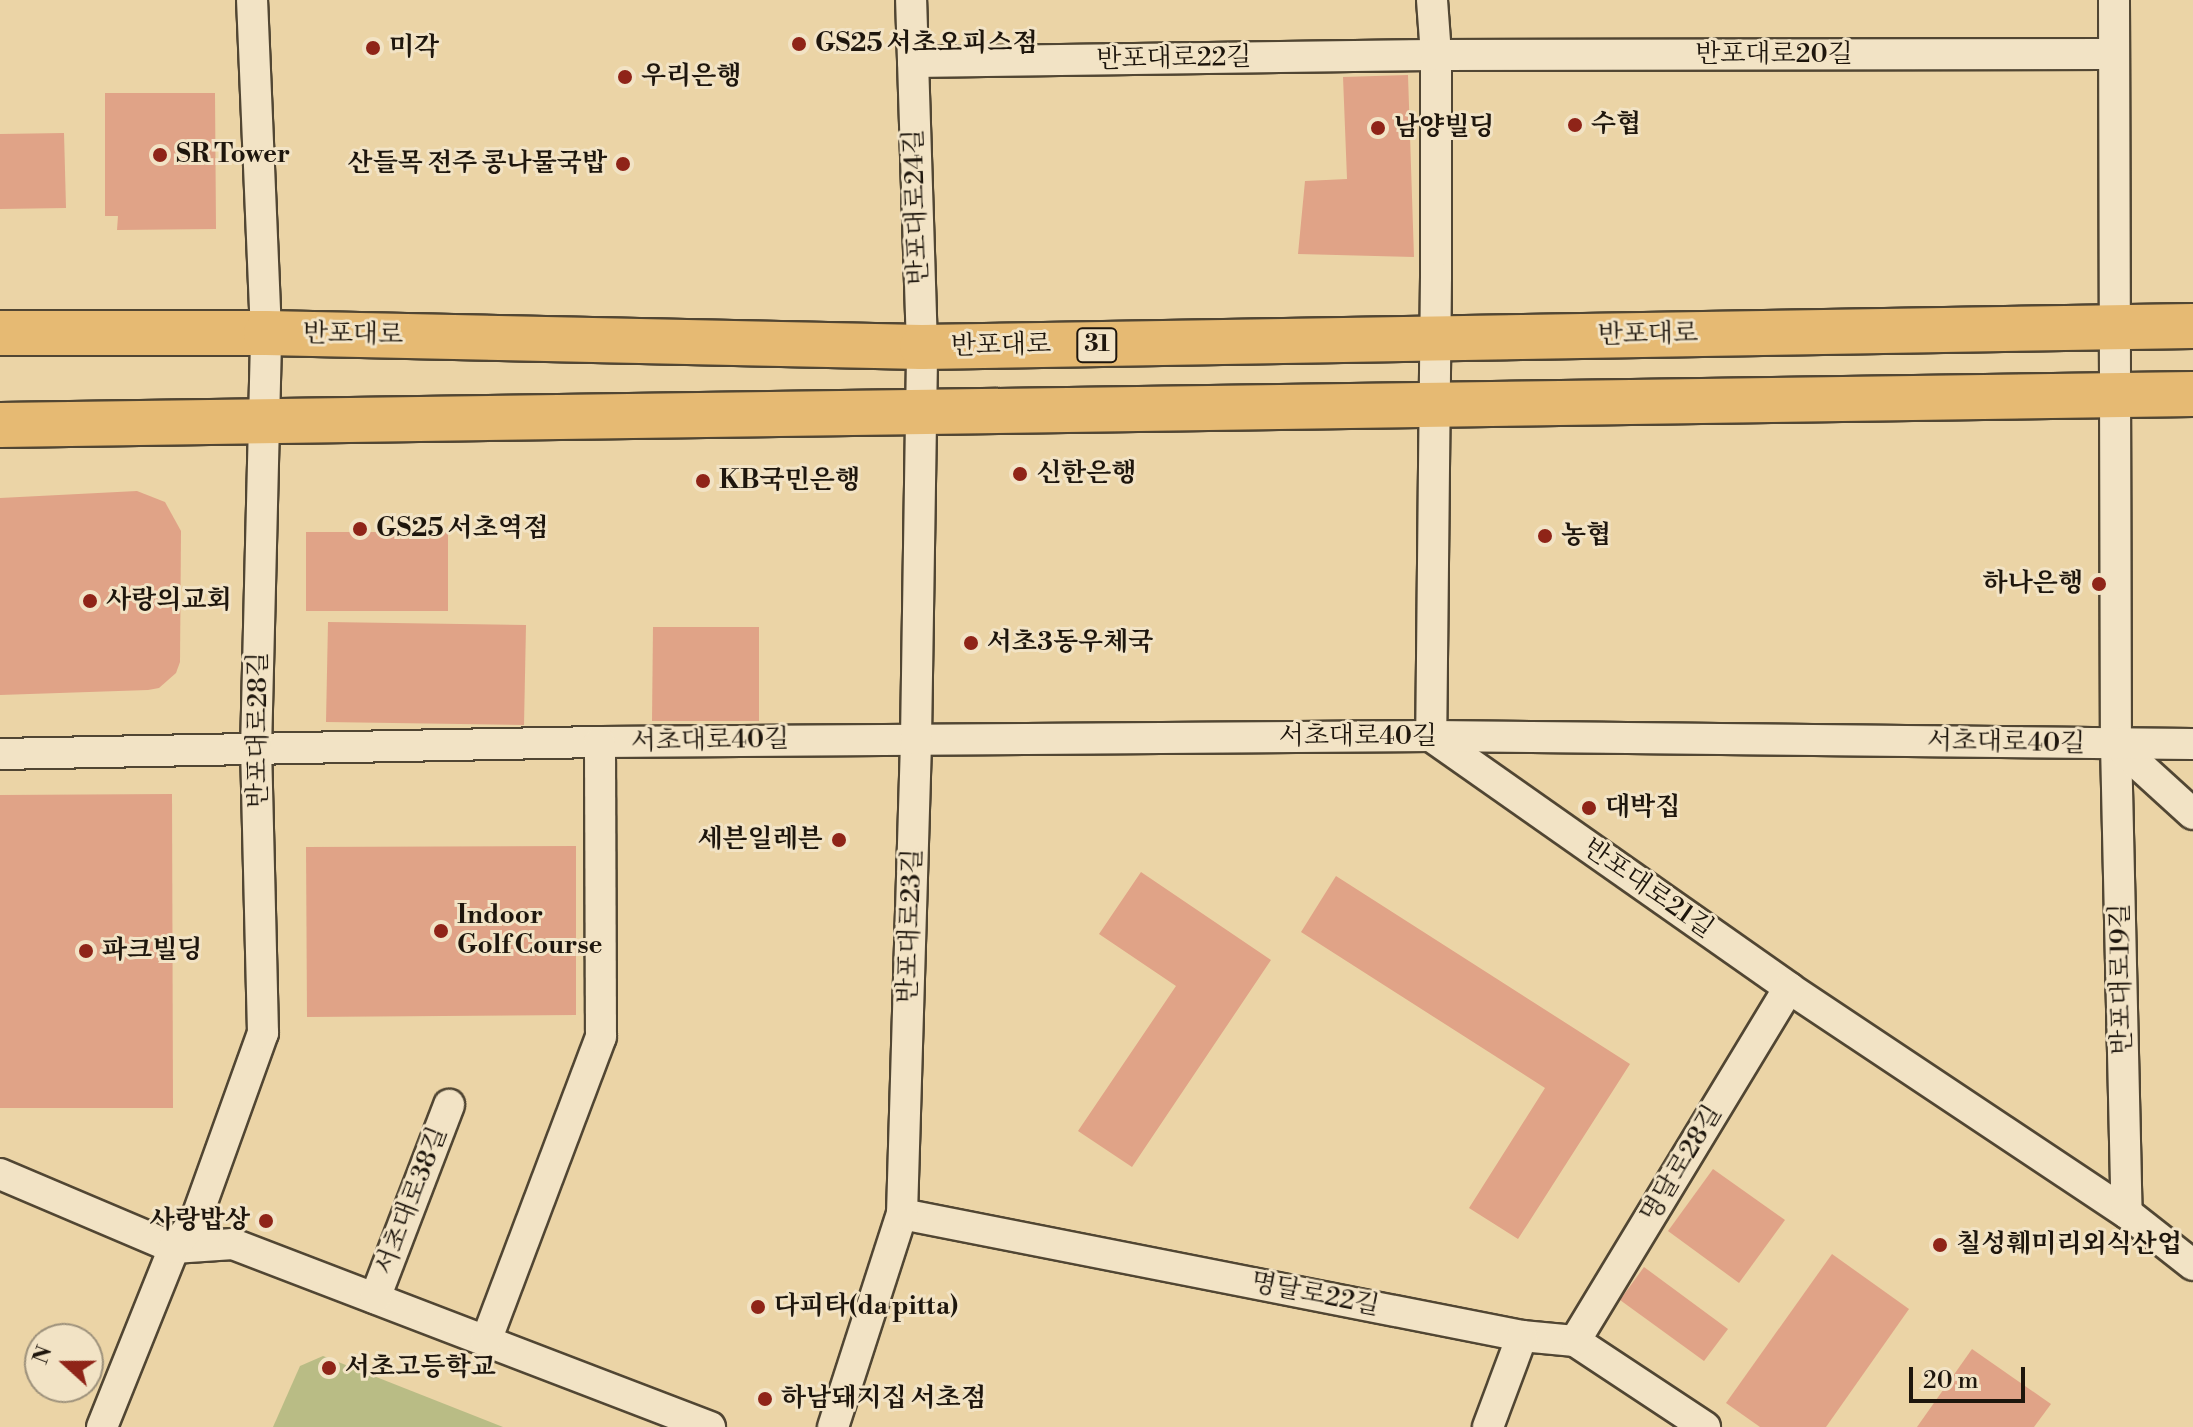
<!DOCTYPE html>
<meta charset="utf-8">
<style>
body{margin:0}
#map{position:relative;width:2193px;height:1427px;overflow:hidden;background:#ebd4a6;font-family:"Libre Bodoni","Noto Serif KR",serif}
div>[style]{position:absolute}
.green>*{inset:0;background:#b9bc85}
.building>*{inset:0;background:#e0a387}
.roads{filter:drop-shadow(2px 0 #514633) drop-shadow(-2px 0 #514633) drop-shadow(0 2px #514633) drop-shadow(0 -2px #514633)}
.minor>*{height:30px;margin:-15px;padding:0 15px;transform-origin:15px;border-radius:15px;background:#f2e3c5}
.primary>*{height:44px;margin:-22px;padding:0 22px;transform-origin:22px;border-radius:22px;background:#e6ba73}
.dots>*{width:22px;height:22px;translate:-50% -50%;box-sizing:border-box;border:4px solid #f2e3c5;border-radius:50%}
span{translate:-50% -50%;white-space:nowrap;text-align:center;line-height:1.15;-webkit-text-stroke:6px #f2e3c5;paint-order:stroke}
.shield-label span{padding:2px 6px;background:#f2e3c5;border:2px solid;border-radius:6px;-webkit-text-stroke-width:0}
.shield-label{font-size:24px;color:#1e160d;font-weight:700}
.poi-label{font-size:26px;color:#1e160d;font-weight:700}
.left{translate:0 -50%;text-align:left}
.right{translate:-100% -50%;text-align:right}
.street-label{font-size:26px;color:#1e160d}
.north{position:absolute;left:24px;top:1323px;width:80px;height:80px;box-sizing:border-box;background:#f2e3c5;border:2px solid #9d917b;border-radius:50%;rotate:291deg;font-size:22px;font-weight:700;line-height:32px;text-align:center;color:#1e160d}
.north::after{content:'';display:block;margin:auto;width:28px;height:36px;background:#8f2418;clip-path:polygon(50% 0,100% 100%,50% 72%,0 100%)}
.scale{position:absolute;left:1909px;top:1367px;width:116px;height:36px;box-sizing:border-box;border:4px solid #1e160d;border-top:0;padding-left:10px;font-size:24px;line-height:28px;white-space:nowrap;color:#1e160d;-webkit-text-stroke:6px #f2e3c5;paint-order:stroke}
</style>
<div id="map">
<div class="green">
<i style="clip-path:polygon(323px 1356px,503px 1427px,273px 1427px,300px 1366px)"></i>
</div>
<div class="building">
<i style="clip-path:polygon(1408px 75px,1414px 257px,1298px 254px,1305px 181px,1347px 179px,1343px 77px)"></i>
<i style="clip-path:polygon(105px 93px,215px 93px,216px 229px,117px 230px,118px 216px,105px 216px)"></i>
<i style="clip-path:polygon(64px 133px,66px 208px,0 209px,0 134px)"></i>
<i style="clip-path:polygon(137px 491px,165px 502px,181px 531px,180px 662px,176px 673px,159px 688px,148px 690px,0 695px,0 498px)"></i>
<i style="clip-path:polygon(306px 532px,448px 532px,448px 611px,306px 611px)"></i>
<i style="clip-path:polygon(328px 622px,526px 625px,524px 725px,326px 722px)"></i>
<i style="clip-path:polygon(653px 627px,759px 627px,759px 721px,652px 721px)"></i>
<i style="clip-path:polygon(172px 794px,173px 1108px,0 1108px,0 795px)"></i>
<i style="clip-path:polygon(576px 846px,576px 1015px,307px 1017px,306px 847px)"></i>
<i style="clip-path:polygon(1141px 872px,1271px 960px,1132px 1167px,1078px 1131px,1176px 986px,1099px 934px)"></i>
<i style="clip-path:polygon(1336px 876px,1630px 1064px,1518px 1239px,1469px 1208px,1545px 1088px,1301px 932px)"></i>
<i style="clip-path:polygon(1713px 1169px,1785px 1220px,1739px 1283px,1668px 1231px)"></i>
<i style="clip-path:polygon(1832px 1254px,1909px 1309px,1826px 1427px,1760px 1427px,1726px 1403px)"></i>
<i style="clip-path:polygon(1644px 1267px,1728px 1329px,1704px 1361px,1620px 1300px)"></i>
<i style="clip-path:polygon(1972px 1349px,2051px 1404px,2034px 1427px,1917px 1427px)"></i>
</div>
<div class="roads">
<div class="minor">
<i style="left:1432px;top:0;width:55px;rotate:85.8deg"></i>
<i style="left:1436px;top:55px;width:222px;rotate:90deg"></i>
<i style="left:1436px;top:277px;width:459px;rotate:90.6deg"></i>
<i style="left:1431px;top:736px;width:438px;rotate:35.1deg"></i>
<i style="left:1789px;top:988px;width:406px;rotate:33.7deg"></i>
<i style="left:2127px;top:1213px;width:84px;rotate:38.2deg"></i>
<i style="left:2114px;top:0;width:744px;rotate:89.85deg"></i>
<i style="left:2116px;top:744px;width:469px;rotate:88.7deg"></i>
<i style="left:913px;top:62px;width:523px;rotate:-0.77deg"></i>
<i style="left:1436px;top:55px;width:677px;rotate:-0.08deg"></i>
<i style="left:2116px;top:744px;width:104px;rotate:42.3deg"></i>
<i style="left:0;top:754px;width:600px;rotate:-1.15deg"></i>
<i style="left:600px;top:742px;width:831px;rotate:-0.41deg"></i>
<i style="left:1431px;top:736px;width:762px;rotate:0.6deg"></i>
<i style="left:0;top:1174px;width:189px;rotate:23deg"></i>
<i style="left:174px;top:1248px;width:59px;rotate:-3.9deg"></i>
<i style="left:233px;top:1244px;width:511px;rotate:20.99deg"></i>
<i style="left:902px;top:1214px;width:632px;rotate:11.13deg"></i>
<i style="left:1522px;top:1336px;width:53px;rotate:5.4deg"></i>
<i style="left:1575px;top:1341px;width:156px;rotate:33.5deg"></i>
<i style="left:375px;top:1298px;width:207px;rotate:-69deg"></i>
<i style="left:486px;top:1341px;width:325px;rotate:-69.3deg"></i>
<i style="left:601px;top:1037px;width:295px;rotate:-90.2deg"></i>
<i style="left:1575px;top:1341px;width:413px;rotate:-58.8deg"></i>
<i style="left:102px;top:1427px;width:193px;rotate:-68.1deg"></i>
<i style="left:174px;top:1248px;width:36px;rotate:-53deg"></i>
<i style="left:196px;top:1219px;width:198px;rotate:-70.2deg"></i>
<i style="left:263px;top:1033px;width:283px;rotate:-91.4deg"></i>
<i style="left:256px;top:750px;width:417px;rotate:-88.6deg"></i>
<i style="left:266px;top:333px;width:333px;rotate:-92.4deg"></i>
<i style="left:833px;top:1427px;width:224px;rotate:-72.1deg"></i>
<i style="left:902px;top:1214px;width:475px;rotate:-88.3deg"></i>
<i style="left:916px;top:739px;width:392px;rotate:-89.1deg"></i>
<i style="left:922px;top:347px;width:347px;rotate:-91.8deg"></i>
<i style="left:1488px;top:1427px;width:97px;rotate:-69.5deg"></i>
</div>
<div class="primary">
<i style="left:0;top:333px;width:266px"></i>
<i style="left:266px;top:333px;width:656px;rotate:1.22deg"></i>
<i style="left:922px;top:347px;width:1271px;rotate:-0.95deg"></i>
<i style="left:0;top:425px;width:2193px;rotate:-0.81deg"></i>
</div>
</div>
<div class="dots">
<i style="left:799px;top:44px;background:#8f2418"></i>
<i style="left:373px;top:48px;background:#8f2418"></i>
<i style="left:625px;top:77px;background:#8f2418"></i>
<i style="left:1575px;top:125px;background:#8f2418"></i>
<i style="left:1378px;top:128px;background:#8f2418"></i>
<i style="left:160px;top:155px;background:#8f2418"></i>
<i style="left:623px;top:164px;background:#8f2418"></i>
<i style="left:1020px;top:474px;background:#8f2418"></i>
<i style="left:703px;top:481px;background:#8f2418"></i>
<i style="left:360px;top:529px;background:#8f2418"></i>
<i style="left:1545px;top:536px;background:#8f2418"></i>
<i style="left:2099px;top:584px;background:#8f2418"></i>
<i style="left:90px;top:601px;background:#8f2418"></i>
<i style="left:971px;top:643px;background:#8f2418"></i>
<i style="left:1589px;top:808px;background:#8f2418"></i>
<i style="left:839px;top:840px;background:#8f2418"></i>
<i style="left:441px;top:931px;background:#8f2418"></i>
<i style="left:86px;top:951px;background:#8f2418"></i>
<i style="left:266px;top:1221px;background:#8f2418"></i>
<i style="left:1940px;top:1245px;background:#8f2418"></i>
<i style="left:758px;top:1307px;background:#8f2418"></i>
<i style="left:329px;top:1368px;background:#8f2418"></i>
<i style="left:765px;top:1399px;background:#8f2418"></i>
</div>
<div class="shield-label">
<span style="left:1097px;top:345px">31</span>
</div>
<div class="poi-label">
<span class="left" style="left:815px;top:44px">GS25 서초오피스점</span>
<span class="left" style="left:389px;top:48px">미각</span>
<span class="left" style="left:641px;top:77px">우리은행</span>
<span class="left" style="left:1591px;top:125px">수협</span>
<span class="left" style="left:1394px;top:128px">남양빌딩</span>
<span class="left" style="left:176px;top:155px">SR Tower</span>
<span class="right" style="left:607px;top:164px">산들목 전주 콩나물국밥</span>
<span class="left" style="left:1036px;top:474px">신한은행</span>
<span class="left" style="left:719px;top:481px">KB국민은행</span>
<span class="left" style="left:376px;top:529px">GS25 서초역점</span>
<span class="left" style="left:1561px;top:536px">농협</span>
<span class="right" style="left:2083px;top:584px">하나은행</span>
<span class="left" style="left:106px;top:601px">사랑의교회</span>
<span class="left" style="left:987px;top:643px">서초3동우체국</span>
<span class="left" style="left:1605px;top:808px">대박집</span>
<span class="right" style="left:823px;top:840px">세븐일레븐</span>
<span class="left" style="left:457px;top:931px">Indoor<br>Golf Course</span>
<span class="left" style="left:102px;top:951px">파크빌딩</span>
<span class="right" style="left:250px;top:1221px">사랑밥상</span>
<span class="left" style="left:1956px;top:1245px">칠성훼미리외식산업</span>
<span class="left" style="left:774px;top:1307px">다피타(da pitta)</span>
<span class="left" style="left:345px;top:1368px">서초고등학교</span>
<span class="left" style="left:781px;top:1399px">하남돼지집 서초점</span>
</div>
<div class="street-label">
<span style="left:1774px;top:55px">반포대로20길</span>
<span style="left:1174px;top:59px;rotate:-1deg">반포대로22길</span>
<span style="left:917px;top:207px;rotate:-92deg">반포대로24길</span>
<span style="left:353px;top:335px;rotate:1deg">반포대로</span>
<span style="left:1648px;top:335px;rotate:-1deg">반포대로</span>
<span style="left:1001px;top:346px;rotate:-1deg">반포대로</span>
<span style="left:259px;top:730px;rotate:-90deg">반포대로28길</span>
<span style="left:1358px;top:737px">서초대로40길</span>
<span style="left:710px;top:741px;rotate:-1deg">서초대로40길</span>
<span style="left:2006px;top:743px;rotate:1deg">서초대로40길</span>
<span style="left:1648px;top:889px;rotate:35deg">반포대로21길</span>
<span style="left:911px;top:926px;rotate:-88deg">반포대로23길</span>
<span style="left:2122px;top:979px;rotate:-91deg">반포대로19길</span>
<span style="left:1682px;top:1164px;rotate:-59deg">명달로28길</span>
<span style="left:412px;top:1201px;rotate:-69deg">서초대로38길</span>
<span style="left:1315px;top:1295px;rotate:11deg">명달로22길</span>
</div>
<div class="north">N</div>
<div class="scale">20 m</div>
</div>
